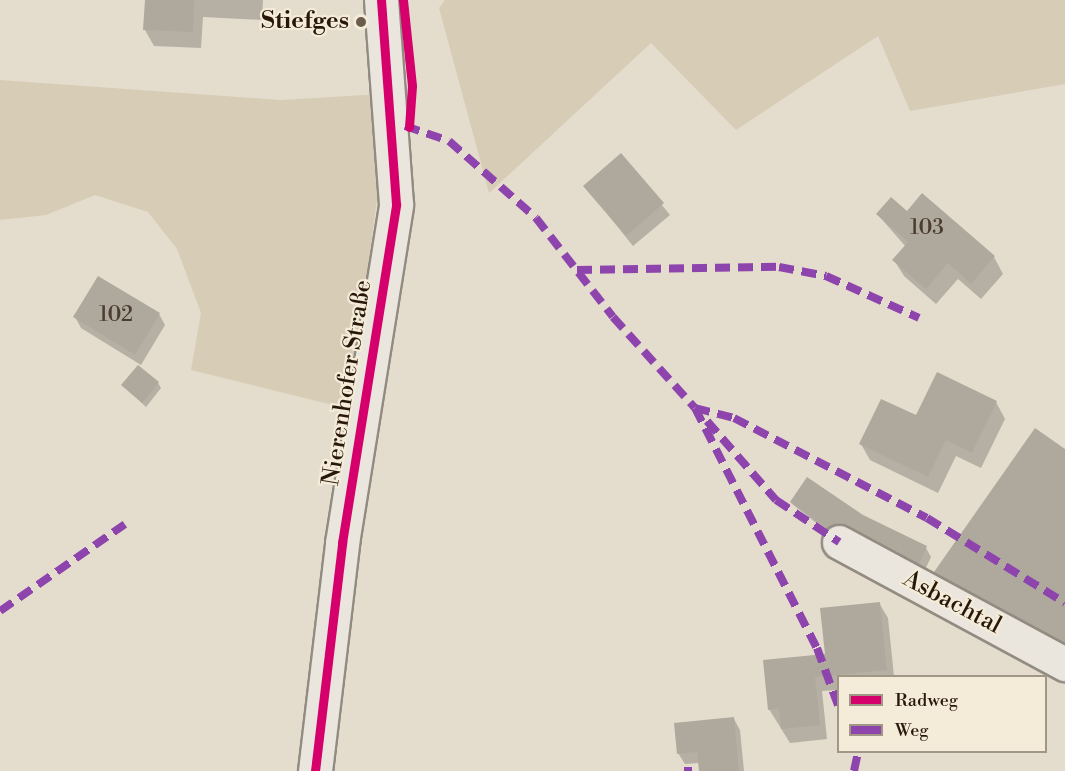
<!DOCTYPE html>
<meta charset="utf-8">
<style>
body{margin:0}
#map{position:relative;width:1065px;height:771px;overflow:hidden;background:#e4dccd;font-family:"Libre Bodoni",serif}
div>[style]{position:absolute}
.green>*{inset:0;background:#d7ccb6}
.shadow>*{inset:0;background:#0003}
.building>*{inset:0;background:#afa89d}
.roads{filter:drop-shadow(2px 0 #928b81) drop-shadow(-2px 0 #928b81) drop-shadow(0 2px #928b81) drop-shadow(0 -2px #928b81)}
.minor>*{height:33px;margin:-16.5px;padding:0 16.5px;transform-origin:16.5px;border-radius:16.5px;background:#eae6de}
.quiet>*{height:8px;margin-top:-4px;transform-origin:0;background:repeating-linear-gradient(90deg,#8e44ad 0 15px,transparent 0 23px)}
.cycleway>*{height:9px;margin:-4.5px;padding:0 4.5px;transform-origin:4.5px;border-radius:4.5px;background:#d6006c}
.dots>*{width:16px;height:16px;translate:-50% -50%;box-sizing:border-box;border:3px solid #f4ebd8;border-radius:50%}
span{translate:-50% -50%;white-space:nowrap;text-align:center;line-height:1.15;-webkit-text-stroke:4.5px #f4ebd8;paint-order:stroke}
.number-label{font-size:21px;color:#4a3c2f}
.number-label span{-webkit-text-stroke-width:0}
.poi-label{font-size:24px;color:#28180a;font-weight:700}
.right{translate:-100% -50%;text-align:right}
.street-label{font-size:24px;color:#28180a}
.legend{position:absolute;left:837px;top:675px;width:210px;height:78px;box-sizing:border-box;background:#f4ebd8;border:2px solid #a29786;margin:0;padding:8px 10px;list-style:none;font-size:18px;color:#28180a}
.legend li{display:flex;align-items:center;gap:12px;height:30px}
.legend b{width:30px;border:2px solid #a29786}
</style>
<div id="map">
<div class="green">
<i style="clip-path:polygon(445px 0,1065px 0,1065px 84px,910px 111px,878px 36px,736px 130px,651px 43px,489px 193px,439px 8px)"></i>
<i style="clip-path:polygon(0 80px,281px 100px,381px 94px,384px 147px,349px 409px,191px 370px,201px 313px,177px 249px,148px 212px,95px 195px,46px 215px,0 220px)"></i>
</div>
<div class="shadow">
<i style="clip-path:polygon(146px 0,263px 0,262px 20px,203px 17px,201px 48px,154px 46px,145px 30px)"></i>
<i style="clip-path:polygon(621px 155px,670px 215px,633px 246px,585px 186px)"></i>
<i style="clip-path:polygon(907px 213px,994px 257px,1003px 274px,981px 299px,958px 279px,936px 304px,904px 276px,894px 260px,906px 247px,878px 215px)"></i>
<i style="clip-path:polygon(159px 314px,165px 325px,141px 365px,81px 328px,75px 317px)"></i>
<i style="clip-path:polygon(158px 383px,161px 388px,146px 407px,123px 385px)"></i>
<i style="clip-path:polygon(996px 402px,1005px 419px,981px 468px,956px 456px,938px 493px,870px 460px,861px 444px)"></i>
<i style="clip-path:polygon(1065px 451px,1065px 655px,947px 591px,935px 572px)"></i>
<i style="clip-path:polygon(791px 503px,862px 516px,926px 548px,931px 557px,924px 572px,834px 537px)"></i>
<i style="clip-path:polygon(879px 603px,888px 618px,894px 676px,838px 676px,838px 690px,822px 691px,827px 739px,790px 743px,769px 709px)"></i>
<i style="clip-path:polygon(734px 719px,740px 730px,744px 771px,700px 771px,699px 763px,685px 764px,678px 753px)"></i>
</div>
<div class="building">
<i style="clip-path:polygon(145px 0,194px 0,193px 32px,143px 30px)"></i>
<i style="clip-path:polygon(621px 153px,664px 203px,626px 236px,583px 186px)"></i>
<i style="clip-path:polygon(922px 193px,995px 256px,971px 284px,948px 263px,926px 289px,892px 260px,908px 242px,876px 214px,891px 197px,907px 211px)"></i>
<i style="clip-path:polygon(98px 276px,160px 313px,135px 355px,73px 317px)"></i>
<i style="clip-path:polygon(138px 365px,159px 382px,142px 403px,121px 385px)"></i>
<i style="clip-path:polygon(937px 372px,997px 401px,972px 453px,946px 440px,928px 477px,859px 444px,881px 399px,916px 415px)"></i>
<i style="clip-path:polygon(1035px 428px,1065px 449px,1065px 643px,934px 572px)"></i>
<i style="clip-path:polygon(807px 477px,863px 515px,927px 546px,919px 564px,848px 525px,827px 528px,790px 502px)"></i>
<i style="clip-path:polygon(880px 602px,887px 670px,815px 677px,820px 725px,781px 729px,779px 708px,768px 710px,763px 660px,825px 654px,820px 608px)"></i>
<i style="clip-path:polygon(734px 717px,739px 771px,699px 771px,697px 752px,677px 754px,674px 723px)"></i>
</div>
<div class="roads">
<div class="minor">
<i style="left:839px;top:542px;width:257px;rotate:28.4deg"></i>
<i style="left:315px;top:771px;width:230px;rotate:-83.2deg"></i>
<i style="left:342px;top:543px;width:343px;rotate:-80.9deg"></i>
<i style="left:396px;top:204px;width:205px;rotate:-94.2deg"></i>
</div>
</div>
<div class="quiet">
<i style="left:405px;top:126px;width:46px;rotate:18.8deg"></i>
<i style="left:449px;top:141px;width:116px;rotate:41.5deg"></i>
<i style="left:536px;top:218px;width:125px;rotate:52.1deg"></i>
<i style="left:613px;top:317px;width:122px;rotate:48deg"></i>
<i style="left:695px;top:408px;width:269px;rotate:63.1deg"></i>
<i style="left:817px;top:648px;width:61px;rotate:69.8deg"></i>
<i style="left:577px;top:270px;width:202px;rotate:-0.9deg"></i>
<i style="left:779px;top:267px;width:48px;rotate:10.8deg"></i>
<i style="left:826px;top:276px;width:102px;rotate:24.3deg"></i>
<i style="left:695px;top:408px;width:40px;rotate:14.4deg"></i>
<i style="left:734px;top:418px;width:217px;rotate:27.4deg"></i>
<i style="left:927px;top:518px;width:162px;rotate:31.6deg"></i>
<i style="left:707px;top:421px;width:105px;rotate:48.9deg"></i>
<i style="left:776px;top:500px;width:76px;rotate:33.7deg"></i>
<i style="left:0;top:611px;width:152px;rotate:-34.8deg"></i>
<i style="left:688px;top:767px;width:4px;rotate:90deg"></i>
<i style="left:854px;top:771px;width:19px;rotate:-78deg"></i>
</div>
<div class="cycleway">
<i style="left:403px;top:0;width:86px;rotate:84deg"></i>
<i style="left:412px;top:86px;width:41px;rotate:94.2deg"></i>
<i style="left:315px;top:771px;width:230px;rotate:-83.2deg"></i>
<i style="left:342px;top:543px;width:343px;rotate:-80.9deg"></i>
<i style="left:396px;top:204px;width:205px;rotate:-94.2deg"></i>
</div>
<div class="dots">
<i style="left:361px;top:22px;background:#6a5d4e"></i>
</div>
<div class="number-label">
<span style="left:927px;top:228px">103</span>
<span style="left:116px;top:315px">102</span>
</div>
<div class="poi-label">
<span class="right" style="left:349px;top:22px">Stiefges</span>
</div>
<div class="street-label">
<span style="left:348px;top:383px;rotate:-81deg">Nierenhofer Straße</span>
<span style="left:952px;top:603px;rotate:28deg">Asbachtal</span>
</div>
<ul class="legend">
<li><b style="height:8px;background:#d6006c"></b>Radweg</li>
<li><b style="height:8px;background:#8e44ad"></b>Weg</li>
</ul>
</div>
